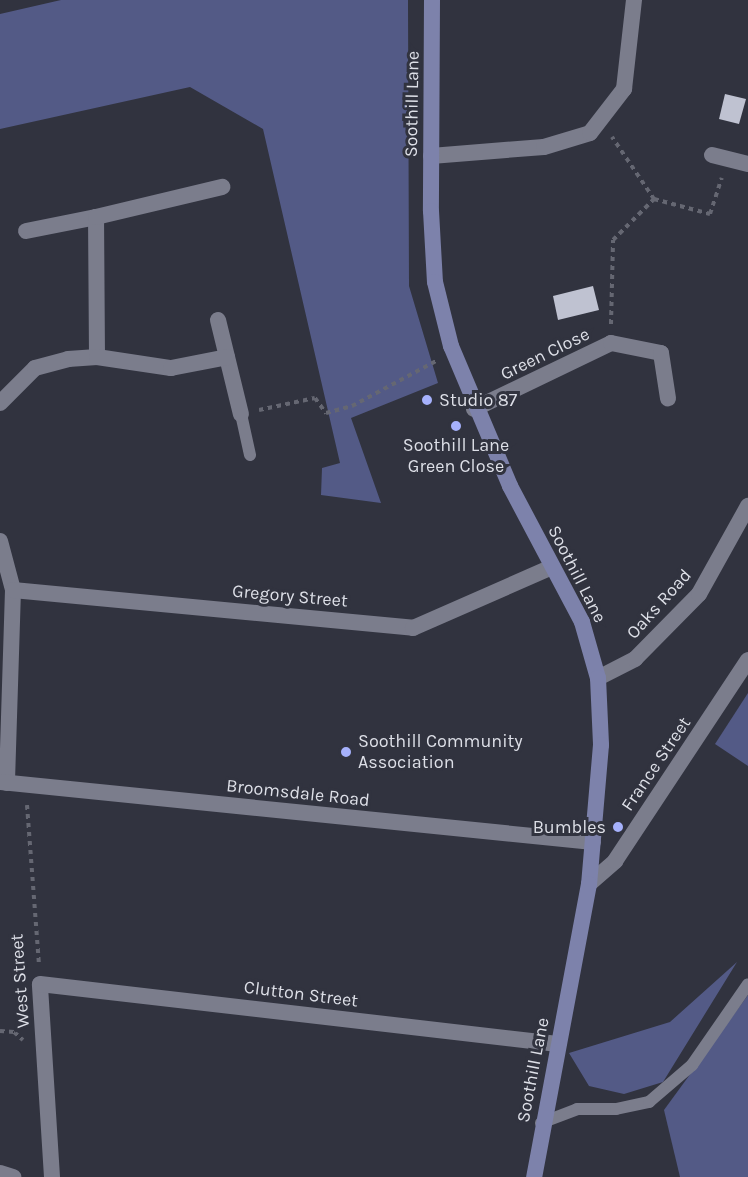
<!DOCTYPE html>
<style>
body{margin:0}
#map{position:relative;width:748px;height:1177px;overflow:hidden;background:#31333f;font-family:Karla,sans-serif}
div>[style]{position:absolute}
.green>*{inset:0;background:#535a86}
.building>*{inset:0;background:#bfc2d1}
.path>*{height:4px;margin-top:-2px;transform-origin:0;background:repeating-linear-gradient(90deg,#656772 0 4.5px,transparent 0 9px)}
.service>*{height:12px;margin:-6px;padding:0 6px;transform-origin:6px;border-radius:6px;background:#7b7d8c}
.minor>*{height:16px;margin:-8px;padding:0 8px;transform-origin:8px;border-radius:8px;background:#7b7d8c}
.secondary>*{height:16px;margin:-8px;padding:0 8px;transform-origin:8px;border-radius:8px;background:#7d82ab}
.dots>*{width:16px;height:16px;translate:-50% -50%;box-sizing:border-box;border:3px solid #31333f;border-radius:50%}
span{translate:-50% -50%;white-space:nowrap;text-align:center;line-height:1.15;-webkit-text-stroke:6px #31333f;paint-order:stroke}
.street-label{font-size:18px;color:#dddfe7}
.poi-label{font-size:18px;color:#dddfe7}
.left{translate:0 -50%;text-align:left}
.right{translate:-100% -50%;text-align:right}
</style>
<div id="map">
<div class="green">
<i style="clip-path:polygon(61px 0,408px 0,409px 286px,438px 383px,351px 418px,381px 503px,321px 495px,322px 468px,340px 463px,263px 129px,190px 87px,0 129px,0 14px)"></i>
<i style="clip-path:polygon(748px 693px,748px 766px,715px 744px)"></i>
<i style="clip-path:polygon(737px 962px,663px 1082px,624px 1094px,589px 1086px,569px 1053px,670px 1022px)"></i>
<i style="clip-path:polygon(748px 995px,748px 1177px,680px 1177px,664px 1110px)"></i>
</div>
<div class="building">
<i style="clip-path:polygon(725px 94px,746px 99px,739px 124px,719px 119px)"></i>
<i style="clip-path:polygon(593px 286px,599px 310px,558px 320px,553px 296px)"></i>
</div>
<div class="path">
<i style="left:654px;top:199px;width:58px;rotate:15deg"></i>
<i style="left:710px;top:214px;width:38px;rotate:-72deg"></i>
<i style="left:611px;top:324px;width:84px;rotate:-88.6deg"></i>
<i style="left:613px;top:240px;width:58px;rotate:-45deg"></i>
<i style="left:654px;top:199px;width:75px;rotate:-124.1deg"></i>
<i style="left:259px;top:410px;width:57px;rotate:-12.1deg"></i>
<i style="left:315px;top:398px;width:19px;rotate:54deg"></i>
<i style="left:326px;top:413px;width:27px;rotate:-15deg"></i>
<i style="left:352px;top:406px;width:98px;rotate:-28.1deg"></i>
<i style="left:27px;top:805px;width:160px;rotate:85.7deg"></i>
<i style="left:0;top:1031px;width:14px;rotate:4deg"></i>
<i style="left:14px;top:1032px;width:12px;rotate:42deg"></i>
</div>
<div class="service">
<i style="left:241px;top:414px;width:42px;rotate:77.6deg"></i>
<i style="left:541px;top:1123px;width:39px;rotate:-21deg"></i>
<i style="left:577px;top:1109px;width:39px"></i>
<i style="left:616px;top:1109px;width:34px;rotate:-12deg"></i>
<i style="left:649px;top:1102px;width:57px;rotate:-40.7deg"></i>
<i style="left:692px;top:1065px;width:98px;rotate:-55.3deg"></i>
</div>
<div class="minor">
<i style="left:712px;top:155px;width:37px;rotate:14deg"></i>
<i style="left:431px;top:156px;width:113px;rotate:-4.6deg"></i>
<i style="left:544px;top:147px;width:48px;rotate:-16.9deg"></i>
<i style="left:590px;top:133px;width:56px;rotate:-52.3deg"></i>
<i style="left:624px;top:89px;width:90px;rotate:-83.6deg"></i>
<i style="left:26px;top:231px;width:71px;rotate:-11.3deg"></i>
<i style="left:218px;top:320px;width:97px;rotate:76.3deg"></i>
<i style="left:97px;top:357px;width:140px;rotate:-90.4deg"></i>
<i style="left:96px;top:217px;width:130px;rotate:-13.4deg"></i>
<i style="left:0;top:403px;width:49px;rotate:-45deg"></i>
<i style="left:35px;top:368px;width:34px;rotate:-15deg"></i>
<i style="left:68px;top:359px;width:29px;rotate:-4deg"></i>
<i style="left:97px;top:357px;width:75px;rotate:8.5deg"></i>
<i style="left:171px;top:368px;width:57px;rotate:-11.1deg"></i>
<i style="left:474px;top:409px;width:152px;rotate:-25.7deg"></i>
<i style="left:611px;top:343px;width:51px;rotate:11.3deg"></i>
<i style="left:661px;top:353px;width:46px;rotate:81.2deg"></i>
<i style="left:0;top:541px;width:51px;rotate:75.1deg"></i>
<i style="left:13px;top:590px;width:193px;rotate:91.8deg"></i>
<i style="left:13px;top:590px;width:402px;rotate:5.4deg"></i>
<i style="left:413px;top:628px;width:152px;rotate:-23.7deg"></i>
<i style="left:598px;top:678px;width:42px;rotate:-27.2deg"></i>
<i style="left:635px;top:659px;width:91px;rotate:-45.4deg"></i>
<i style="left:699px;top:594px;width:101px;rotate:-60.9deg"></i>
<i style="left:0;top:782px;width:596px;rotate:5.78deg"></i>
<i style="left:589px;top:884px;width:35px;rotate:-41deg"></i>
<i style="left:615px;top:861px;width:241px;rotate:-56.5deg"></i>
<i style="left:0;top:1173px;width:14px;rotate:17deg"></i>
<i style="left:52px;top:1177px;width:193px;rotate:-93.6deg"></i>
<i style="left:40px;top:984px;width:521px;rotate:6.61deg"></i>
</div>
<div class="secondary">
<i style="left:432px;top:0;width:211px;rotate:90.3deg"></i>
<i style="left:431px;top:211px;width:71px;rotate:86.8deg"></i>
<i style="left:435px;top:282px;width:66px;rotate:76deg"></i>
<i style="left:451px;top:346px;width:152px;rotate:67.1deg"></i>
<i style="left:510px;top:486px;width:154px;rotate:62.1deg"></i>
<i style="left:582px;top:622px;width:58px;rotate:74.1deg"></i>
<i style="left:598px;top:678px;width:67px;rotate:87.4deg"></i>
<i style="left:601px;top:745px;width:140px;rotate:94.9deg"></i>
<i style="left:589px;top:884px;width:298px;rotate:100.6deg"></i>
</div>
<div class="dots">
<i style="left:427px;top:400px;background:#a6b1fc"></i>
<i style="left:456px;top:426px;background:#a6b1fc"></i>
<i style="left:346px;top:752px;background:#a6b1fc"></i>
<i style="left:618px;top:827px;background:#a6b1fc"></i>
</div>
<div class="street-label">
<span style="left:412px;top:104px;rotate:-89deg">Soothill Lane</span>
<span style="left:545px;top:354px;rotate:-26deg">Green Close</span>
<span style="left:577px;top:574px;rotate:63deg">Soothill Lane</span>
<span style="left:290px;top:596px;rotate:5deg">Gregory Street</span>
<span style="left:659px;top:604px;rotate:-48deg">Oaks Road</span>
<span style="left:656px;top:764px;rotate:-56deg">France Street</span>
<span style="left:298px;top:793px;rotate:6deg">Broomsdale Road</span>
<span style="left:20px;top:981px;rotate:-94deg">West Street</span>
<span style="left:301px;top:994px;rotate:7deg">Clutton Street</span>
<span style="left:533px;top:1070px;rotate:-79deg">Soothill Lane</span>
</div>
<div class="poi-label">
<span class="left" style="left:439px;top:400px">Studio 87</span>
<span style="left:456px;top:456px">Soothill Lane<br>Green Close</span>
<span class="left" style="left:358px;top:752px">Soothill Community<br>Association</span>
<span class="right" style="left:606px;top:827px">Bumbles</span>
</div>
</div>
